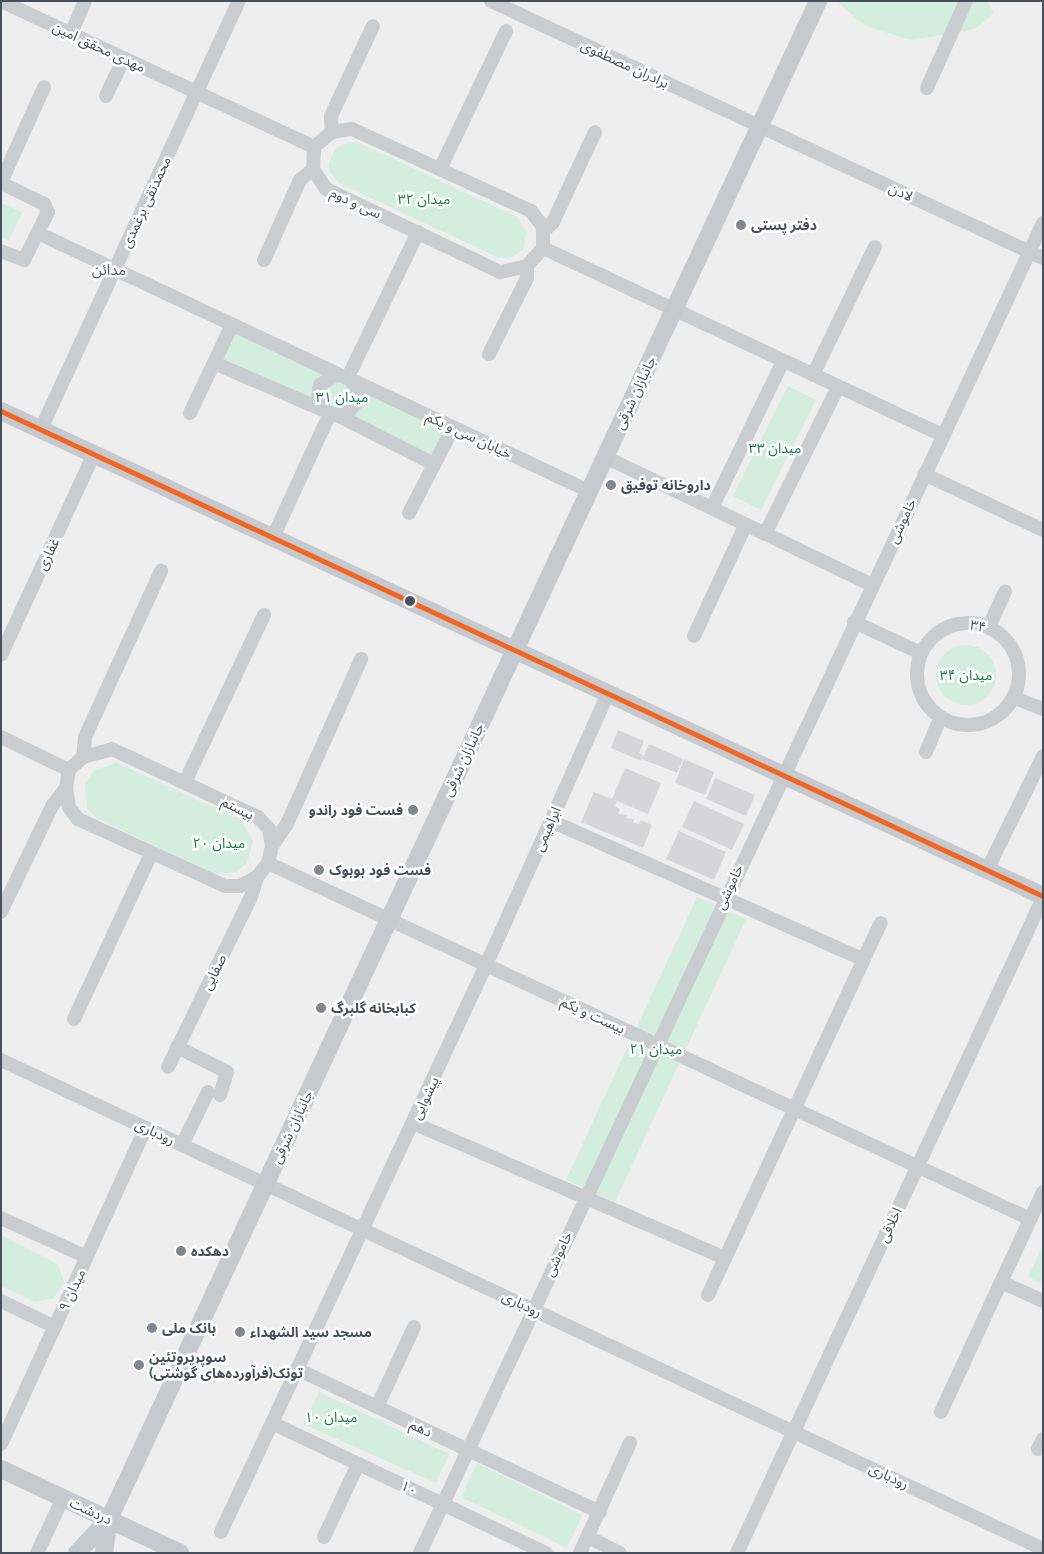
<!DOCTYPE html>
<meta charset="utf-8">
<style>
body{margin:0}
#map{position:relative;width:1044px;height:1554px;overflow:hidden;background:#efeeee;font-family:Raleway,"Noto Sans Arabic",sans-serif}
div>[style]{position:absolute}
.green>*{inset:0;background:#d3eddf}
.round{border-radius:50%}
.building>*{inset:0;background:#d6d6d8}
.minor>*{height:14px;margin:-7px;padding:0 7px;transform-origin:7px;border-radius:7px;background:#cacdcf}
.minor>.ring{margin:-7px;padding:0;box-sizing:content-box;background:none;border:14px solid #cacdcf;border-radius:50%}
.major>*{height:18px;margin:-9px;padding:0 9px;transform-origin:9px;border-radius:9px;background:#c6c9cd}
.bus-1>*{height:5px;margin:-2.5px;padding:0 2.5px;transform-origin:2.5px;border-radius:2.5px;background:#f26522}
.dots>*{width:14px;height:14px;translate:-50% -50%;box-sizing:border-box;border:2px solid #fff;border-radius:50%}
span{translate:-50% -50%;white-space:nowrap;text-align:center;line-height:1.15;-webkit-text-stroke:5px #fff;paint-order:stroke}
.street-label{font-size:14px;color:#46505a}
.park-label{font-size:14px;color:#197a4e}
.poi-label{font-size:14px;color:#46505a;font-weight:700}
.left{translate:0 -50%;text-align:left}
.right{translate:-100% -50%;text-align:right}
.neighbourhood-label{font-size:15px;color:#5a5d62}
.frame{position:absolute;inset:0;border:2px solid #46505a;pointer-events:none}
</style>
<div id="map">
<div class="green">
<i style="clip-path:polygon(951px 1px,987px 1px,994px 13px,975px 29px,911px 40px,865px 26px,838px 2px)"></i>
<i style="clip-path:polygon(349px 142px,357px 142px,517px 217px,527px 232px,523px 249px,512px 257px,499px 258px,339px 183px,329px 171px,329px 163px,335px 149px)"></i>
<i style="clip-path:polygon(1px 203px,22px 212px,9px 241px,1px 237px)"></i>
<i style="clip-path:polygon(235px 330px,447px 429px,433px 459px,221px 360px)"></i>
<i style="clip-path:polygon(788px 386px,816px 400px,761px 510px,733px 496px)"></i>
<i class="round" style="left:936px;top:645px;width:60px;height:60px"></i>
<i style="clip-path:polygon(117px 763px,241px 820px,253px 841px,247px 863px,236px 872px,215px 874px,98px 819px,87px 808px,85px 784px,94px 770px)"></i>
<i style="clip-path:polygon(697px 897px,746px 919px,615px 1202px,566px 1180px)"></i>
<i style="clip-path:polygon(1px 1235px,58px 1264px,64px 1282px,54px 1298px,35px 1302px,1px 1286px)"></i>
<i style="clip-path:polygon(1043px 1246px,1043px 1284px,1028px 1277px)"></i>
<i style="clip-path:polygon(319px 1392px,449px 1454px,436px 1483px,303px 1424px)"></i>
<i style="clip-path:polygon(477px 1463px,582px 1515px,567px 1548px,461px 1497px)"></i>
</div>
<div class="building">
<i style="clip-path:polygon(618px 730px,644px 741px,639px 753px,643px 755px,641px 761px,611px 748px)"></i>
<i style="clip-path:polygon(649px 744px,683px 759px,677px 773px,642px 759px)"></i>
<i style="clip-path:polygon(684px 759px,714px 772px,705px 795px,675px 783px)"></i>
<i style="clip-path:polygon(625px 768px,661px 783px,648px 814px,617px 801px,615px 806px,620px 809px,618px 814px,628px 815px,626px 818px,634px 819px,633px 822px,639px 824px,641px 820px,652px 825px,643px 848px,581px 822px,594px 792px,612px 799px)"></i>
<i style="clip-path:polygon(715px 778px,755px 795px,746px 816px,706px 799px)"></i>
<i style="clip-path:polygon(694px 801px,744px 824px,732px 850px,682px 827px)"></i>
<i style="clip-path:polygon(679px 831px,726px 852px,714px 880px,666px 859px)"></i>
</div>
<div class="minor">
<i style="left:1px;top:1px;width:345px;rotate:25deg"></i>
<i style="left:491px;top:1px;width:609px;rotate:24.97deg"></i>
<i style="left:71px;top:34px;width:36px;rotate:-67deg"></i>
<i style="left:927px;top:88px;width:95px;rotate:-65.9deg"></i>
<i style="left:106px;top:96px;width:42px;rotate:-64.7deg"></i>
<i style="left:352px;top:129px;width:197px;rotate:24.6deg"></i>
<i style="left:531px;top:211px;width:20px;rotate:53deg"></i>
<i style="left:543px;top:227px;width:21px;rotate:90deg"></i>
<i style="left:543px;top:248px;width:24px;rotate:132deg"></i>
<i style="left:527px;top:266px;width:28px;rotate:167deg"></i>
<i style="left:500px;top:272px;width:193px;rotate:-154.5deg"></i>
<i style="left:326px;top:189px;width:24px;rotate:-123deg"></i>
<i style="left:313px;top:169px;width:22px;rotate:-87deg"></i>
<i style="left:314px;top:147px;width:23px;rotate:-40deg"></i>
<i style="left:332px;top:132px;width:20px;rotate:-9deg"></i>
<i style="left:332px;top:132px;width:16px;rotate:-94deg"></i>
<i style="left:331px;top:116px;width:99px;rotate:-65deg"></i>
<i style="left:440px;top:169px;width:153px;rotate:-64.4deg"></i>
<i style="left:1px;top:182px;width:104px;rotate:-65.6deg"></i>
<i style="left:1px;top:183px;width:48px;rotate:26deg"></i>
<i style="left:44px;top:204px;width:9px;rotate:63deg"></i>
<i style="left:48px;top:212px;width:54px;rotate:116.6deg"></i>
<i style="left:24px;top:260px;width:25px;rotate:-159deg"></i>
<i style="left:544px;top:231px;width:13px;rotate:-45deg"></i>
<i style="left:553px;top:222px;width:99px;rotate:-65deg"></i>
<i style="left:40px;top:234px;width:328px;rotate:25.2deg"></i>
<i style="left:543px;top:248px;width:441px;rotate:25.1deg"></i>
<i style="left:264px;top:260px;width:88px;rotate:-65.8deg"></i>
<i style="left:300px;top:180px;width:17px;rotate:-40deg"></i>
<i style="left:489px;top:354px;width:85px;rotate:-63.4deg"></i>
<i style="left:527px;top:278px;width:12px;rotate:-90deg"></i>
<i style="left:214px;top:363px;width:126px;rotate:23.3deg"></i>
<i style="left:330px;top:413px;width:7px;rotate:16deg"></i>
<i style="left:337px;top:415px;width:13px;rotate:-18deg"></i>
<i style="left:349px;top:411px;width:12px;rotate:-48deg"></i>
<i style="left:357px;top:402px;width:13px;rotate:-90deg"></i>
<i style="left:357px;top:389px;width:12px;rotate:-125deg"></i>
<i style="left:350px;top:379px;width:14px;rotate:-159deg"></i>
<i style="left:337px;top:374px;width:20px;rotate:147deg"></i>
<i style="left:320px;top:385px;width:13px;rotate:99deg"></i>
<i style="left:318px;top:398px;width:14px;rotate:60deg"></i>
<i style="left:813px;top:375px;width:142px;rotate:-64.2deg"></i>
<i style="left:348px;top:377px;width:161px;rotate:-64.2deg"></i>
<i style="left:350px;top:379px;width:264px;rotate:25.1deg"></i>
<i style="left:190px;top:413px;width:98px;rotate:-64.5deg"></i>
<i style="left:337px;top:415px;width:109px;rotate:26.8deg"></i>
<i style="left:41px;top:429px;width:472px;rotate:-65.2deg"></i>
<i style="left:605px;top:457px;width:296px;rotate:25.6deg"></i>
<i style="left:924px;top:474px;width:132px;rotate:25.2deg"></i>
<i style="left:712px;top:508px;width:163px;rotate:-64.2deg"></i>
<i style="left:409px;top:513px;width:96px;rotate:-62.6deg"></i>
<i style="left:765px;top:534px;width:164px;rotate:-63.6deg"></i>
<i style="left:274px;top:535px;width:134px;rotate:-65.3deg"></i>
<i style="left:854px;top:622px;width:74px;rotate:24.8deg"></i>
<i class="ring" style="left:917px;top:623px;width:88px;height:88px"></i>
<i style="left:989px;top:626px;width:38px;rotate:-65deg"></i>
<i style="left:694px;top:636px;width:123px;rotate:-65.1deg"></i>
<i style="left:1px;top:655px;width:221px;rotate:-65.2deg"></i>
<i style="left:1013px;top:697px;width:32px;rotate:22deg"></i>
<i style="left:1px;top:737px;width:76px;rotate:25.9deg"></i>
<i style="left:112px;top:749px;width:161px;rotate:25deg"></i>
<i style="left:258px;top:817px;width:16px;rotate:47deg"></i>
<i style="left:269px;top:829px;width:17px;rotate:80deg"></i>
<i style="left:272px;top:846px;width:17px;rotate:103deg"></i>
<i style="left:268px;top:863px;width:18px;rotate:128deg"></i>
<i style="left:257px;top:877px;width:19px;rotate:152deg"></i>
<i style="left:240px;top:886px;width:15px;rotate:180deg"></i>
<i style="left:225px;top:886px;width:162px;rotate:-155.5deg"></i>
<i style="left:78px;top:819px;width:15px;rotate:-127deg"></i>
<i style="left:69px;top:807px;width:19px;rotate:-99deg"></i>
<i style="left:66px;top:788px;width:18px;rotate:-81deg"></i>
<i style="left:69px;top:770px;width:19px;rotate:-43deg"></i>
<i style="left:83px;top:757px;width:30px;rotate:-15deg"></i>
<i style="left:926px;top:752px;width:38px;rotate:-67deg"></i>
<i style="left:83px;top:757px;width:20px;rotate:-84deg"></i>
<i style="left:85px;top:737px;width:183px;rotate:-65.4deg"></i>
<i style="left:185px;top:782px;width:185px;rotate:-64.7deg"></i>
<i style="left:551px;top:821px;width:342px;rotate:23.9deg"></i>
<i style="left:272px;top:846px;width:27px;rotate:-56deg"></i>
<i style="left:287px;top:824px;width:181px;rotate:-65.8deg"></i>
<i style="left:268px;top:863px;width:841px;rotate:25.04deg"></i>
<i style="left:987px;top:870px;width:127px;rotate:-63.8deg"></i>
<i style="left:1px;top:912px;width:118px;rotate:-64.3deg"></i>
<i style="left:52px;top:806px;width:23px;rotate:-52deg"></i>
<i style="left:74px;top:1019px;width:182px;rotate:-65deg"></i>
<i style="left:177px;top:1047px;width:56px;rotate:26.6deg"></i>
<i style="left:227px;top:1072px;width:24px;rotate:107deg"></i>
<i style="left:1px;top:1060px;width:1151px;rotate:25.14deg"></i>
<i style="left:168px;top:1067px;width:189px;rotate:-64deg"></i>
<i style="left:251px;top:897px;width:21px;rotate:-73deg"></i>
<i style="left:413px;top:1123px;width:340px;rotate:23.4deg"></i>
<i style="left:182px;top:1145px;width:59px;rotate:-63.9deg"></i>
<i style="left:1043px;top:1192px;width:99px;rotate:115deg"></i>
<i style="left:1001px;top:1282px;width:46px;rotate:24.3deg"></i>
<i style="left:1px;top:1218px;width:94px;rotate:24.4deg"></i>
<i style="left:708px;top:1295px;width:410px;rotate:-65.1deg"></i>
<i style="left:1px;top:1301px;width:60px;rotate:25.7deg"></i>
<i style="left:297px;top:1369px;width:335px;rotate:25.3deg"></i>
<i style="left:377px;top:1407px;width:88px;rotate:-65.2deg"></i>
<i style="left:941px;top:1412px;width:143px;rotate:-65.2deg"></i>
<i style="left:272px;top:1423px;width:303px;rotate:25.4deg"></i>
<i style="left:1px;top:1444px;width:348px;rotate:-65.4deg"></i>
<i style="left:1038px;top:1449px;width:11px;rotate:-63deg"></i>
<i style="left:221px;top:1532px;width:626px;rotate:-64.95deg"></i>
<i style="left:486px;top:965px;width:298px;rotate:-65.8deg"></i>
<i style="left:324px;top:1537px;width:81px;rotate:-65deg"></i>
<i style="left:588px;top:1537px;width:36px;rotate:27deg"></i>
<i style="left:37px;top:1553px;width:61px;rotate:-64.7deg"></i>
<i style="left:420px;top:1553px;width:1469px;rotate:-64.9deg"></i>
<i style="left:580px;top:1553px;width:121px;rotate:-65.6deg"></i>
<i style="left:737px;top:1553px;width:723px;rotate:-64.96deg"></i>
</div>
<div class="major">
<i style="left:1px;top:411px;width:1149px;rotate:24.96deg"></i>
<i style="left:1px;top:1469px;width:198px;rotate:25.1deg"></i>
<i style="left:77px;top:1553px;width:47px;rotate:-46.7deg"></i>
<i style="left:104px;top:1553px;width:34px;rotate:-82deg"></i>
<i style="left:109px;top:1519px;width:1675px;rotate:-64.96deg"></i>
</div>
<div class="bus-1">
<i style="left:1px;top:411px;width:1149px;rotate:24.96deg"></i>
</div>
<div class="dots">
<i style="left:741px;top:225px;background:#81878e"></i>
<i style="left:611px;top:485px;background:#81878e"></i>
<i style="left:410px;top:601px;background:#46505a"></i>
<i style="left:413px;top:810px;background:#81878e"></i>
<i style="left:319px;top:870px;background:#81878e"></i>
<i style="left:321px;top:1008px;background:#81878e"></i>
<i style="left:181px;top:1251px;background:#81878e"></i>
<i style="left:152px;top:1328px;background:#81878e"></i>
<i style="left:240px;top:1332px;background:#81878e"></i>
<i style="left:139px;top:1365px;background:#81878e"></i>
</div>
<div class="street-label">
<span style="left:99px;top:47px;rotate:25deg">مهدی محقق امین</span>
<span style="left:625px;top:64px;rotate:25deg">برادران مصطفوی</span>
<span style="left:901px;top:192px;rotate:25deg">لادن</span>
<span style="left:146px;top:202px;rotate:-65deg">محمدتقی برغمدی</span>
<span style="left:356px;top:203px;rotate:25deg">سی و دوم</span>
<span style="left:635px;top:393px;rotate:-65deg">جانبازان شرقی</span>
<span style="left:469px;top:435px;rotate:25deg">خیابان سی و یکم</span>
<span style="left:902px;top:521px;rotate:-65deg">خاموشی</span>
<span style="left:48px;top:554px;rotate:-65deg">غفاری</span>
<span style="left:978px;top:626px;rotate:12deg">۳۴</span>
<span style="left:463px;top:760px;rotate:-65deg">جانبازان شرقی</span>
<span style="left:238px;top:808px;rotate:27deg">بیستم</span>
<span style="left:547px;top:829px;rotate:-66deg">ابراهیمی</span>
<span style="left:729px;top:887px;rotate:-65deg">خاموشی</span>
<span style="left:214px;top:972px;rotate:-64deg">صفایی</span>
<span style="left:593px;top:1015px;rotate:25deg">بیست و یکم</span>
<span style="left:425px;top:1098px;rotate:-65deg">پیشوایی</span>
<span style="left:292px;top:1127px;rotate:-65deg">جانبازان شرقی</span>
<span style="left:155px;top:1132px;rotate:25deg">رودباری</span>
<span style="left:890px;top:1225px;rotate:-65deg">اخلاقی</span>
<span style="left:558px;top:1254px;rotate:-65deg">خاموشی</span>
<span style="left:72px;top:1290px;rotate:-65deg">میدان ۹</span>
<span style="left:522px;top:1304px;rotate:25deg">رودباری</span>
<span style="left:421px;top:1428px;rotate:25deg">دهم</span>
<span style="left:889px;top:1476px;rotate:25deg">رودباری</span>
<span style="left:409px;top:1488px;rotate:25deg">۱۰</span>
<span style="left:91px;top:1511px;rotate:25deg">دردشت</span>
</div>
<div class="park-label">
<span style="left:424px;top:199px">میدان ۳۲</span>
<span style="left:342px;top:397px">میدان ۳۱</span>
<span style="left:775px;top:448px">میدان ۳۳</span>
<span style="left:966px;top:675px">میدان ۳۴</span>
<span style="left:219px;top:843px">میدان ۲۰</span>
<span style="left:656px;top:1049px">میدان ۲۱</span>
<span style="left:331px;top:1417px">میدان ۱۰</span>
</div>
<div class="poi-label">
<span class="left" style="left:751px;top:225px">دفتر پستی</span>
<span class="left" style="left:621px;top:485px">داروخانه توفیق</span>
<span class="right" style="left:403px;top:810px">فست فود راندو</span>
<span class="left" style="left:329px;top:870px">فست فود بوبوک</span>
<span class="left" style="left:331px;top:1008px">کبابخانه گلبرگ</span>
<span class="left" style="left:191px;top:1251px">دهکده</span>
<span class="left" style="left:162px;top:1328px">بانک ملی</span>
<span class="left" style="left:250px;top:1332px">مسجد سید الشهداء</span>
<span class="left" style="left:149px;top:1365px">سوپرپروتئین<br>تونک(فرآورده‌های گوشتی)</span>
</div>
<div class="neighbourhood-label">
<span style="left:109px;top:271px">مدائن</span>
</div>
<div class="frame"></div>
</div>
